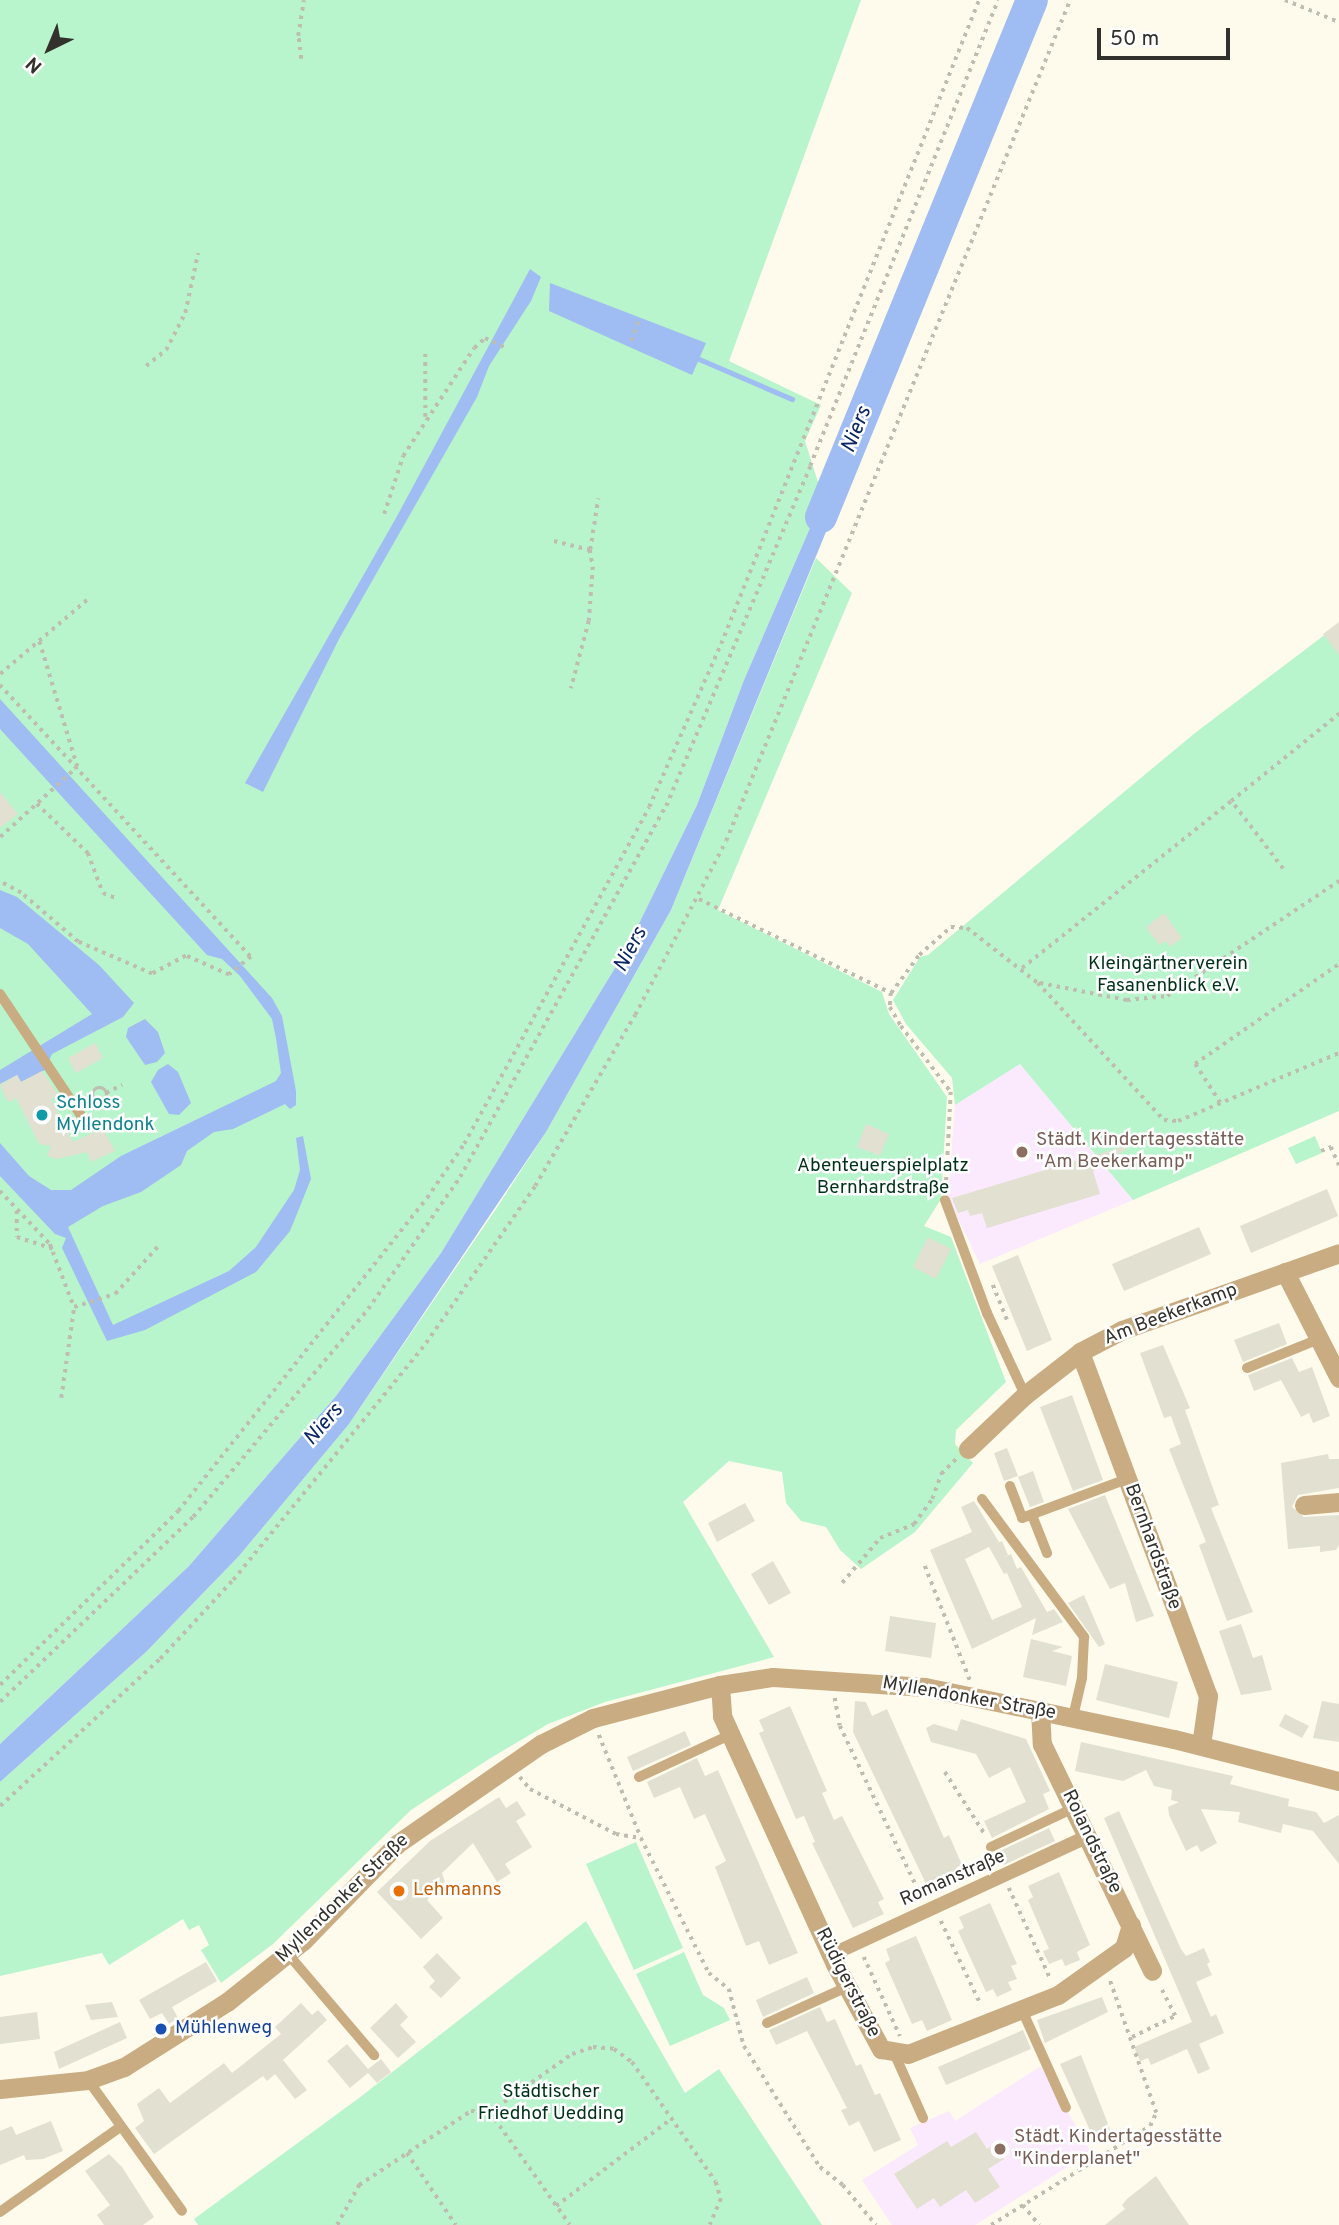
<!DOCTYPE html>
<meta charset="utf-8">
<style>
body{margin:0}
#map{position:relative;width:1339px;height:2225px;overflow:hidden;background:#fefbec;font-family:Overpass,sans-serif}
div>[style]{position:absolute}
.education>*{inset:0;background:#fbeafd}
.green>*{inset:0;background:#b8f4cc}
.water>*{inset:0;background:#9fbcf3}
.stream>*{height:5px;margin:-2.5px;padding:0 2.5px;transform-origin:2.5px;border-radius:2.5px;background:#9fbcf3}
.river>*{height:32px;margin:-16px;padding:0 16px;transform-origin:16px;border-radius:16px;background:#9fbcf3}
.building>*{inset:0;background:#e2e0d1}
.path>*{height:3.5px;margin-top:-1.75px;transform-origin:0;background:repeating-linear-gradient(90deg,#bfbdb0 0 3.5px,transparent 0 8.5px)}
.path>.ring{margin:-1.75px;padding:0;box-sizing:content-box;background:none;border:3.5px solid #bfbdb0;border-radius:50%}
.service>*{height:10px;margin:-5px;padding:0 5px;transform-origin:5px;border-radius:5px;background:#caac83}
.pedestrian>*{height:14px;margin:-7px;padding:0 7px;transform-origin:7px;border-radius:7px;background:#caac83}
.minor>*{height:19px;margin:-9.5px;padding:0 9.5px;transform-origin:9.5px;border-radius:9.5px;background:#caac83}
.tertiary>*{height:19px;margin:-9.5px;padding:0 9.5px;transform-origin:9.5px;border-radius:9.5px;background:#caac83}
.dots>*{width:19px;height:19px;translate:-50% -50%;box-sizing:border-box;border:4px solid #fff;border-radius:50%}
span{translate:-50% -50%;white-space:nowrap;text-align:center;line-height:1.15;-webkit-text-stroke:5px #fff;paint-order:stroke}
.park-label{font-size:19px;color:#013319}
.culture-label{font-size:19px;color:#0d838f}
.left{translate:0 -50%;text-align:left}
.education-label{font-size:19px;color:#785e54}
.street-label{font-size:19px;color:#32312b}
.food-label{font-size:19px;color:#c56008}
.transit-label{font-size:19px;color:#164399}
.water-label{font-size:21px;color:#0a2665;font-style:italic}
.north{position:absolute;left:14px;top:14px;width:70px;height:70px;-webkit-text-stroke:5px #fff;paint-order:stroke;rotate:223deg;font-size:19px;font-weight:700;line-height:28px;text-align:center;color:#32312b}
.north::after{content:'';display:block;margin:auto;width:24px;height:32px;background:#32312b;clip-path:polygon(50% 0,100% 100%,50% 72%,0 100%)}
.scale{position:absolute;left:1097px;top:28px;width:133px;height:32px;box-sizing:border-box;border:4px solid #32312b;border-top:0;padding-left:9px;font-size:21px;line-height:24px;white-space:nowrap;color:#32312b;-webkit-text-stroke:5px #fff;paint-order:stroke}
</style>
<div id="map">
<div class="education">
<i style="clip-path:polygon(1020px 1064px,1133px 1200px,980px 1264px,948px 1198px,955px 1105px)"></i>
<i style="clip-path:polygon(1041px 2066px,1091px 2152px,975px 2225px,892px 2225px,862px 2180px,918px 2145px,910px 2128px,949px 2111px,955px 2121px)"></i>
</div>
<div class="green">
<i style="clip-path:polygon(0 0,861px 0,729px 361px,821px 405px,805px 441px,823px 498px,744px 680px,697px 805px,626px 950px,441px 1253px,336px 1396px,189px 1566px,0 1744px)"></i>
<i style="clip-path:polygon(816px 558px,852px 593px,718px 910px,882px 992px,889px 1014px,947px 1097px,941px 1199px,924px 1226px,951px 1237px,1006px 1382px,956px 1430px,955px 1444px,973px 1463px,915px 1532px,861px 1569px,840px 1550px,826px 1527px,801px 1521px,786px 1503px,782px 1472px,729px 1461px,683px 1502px,774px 1657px,605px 1702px,548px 1724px,489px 1759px,411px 1810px,273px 1944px,221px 1983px,201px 1950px,209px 1945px,199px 1925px,189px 1930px,183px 1919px,109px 1965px,102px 1953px,0 1976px,0 1782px,146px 1652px,239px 1556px,349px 1424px,496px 1209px,546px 1132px,671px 910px)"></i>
<i style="clip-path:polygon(1339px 624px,1339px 1111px,1133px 1200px,1020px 1064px,955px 1105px,952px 1078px,906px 1024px,893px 1000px,920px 957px,928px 955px,1195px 733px)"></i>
<i style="clip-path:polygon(1315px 1136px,1322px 1153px,1296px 1164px,1288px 1148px)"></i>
<i style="clip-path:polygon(636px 1842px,683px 1948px,634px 1970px,586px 1864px)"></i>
<i style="clip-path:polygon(586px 1921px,685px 2093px,719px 2069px,822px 2225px,198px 2225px,194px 2219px,359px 2098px)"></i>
<i style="clip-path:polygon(684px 1952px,703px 1995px,724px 2008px,730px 2020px,670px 2046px,636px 1974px)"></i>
</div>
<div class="water">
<i style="clip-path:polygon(530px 269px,541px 277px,531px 301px,489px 366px,477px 397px,339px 639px,263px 792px,245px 783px,396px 518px)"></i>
<i style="clip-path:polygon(550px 283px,706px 343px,692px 375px,549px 311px)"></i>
<i style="clip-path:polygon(833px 475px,846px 483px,671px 910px,546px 1132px,349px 1424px,239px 1556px,146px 1652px,0 1782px,0 1744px,189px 1566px,336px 1396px,441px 1253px,626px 950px,697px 805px,744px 680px)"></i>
<i style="clip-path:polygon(0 699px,272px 998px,282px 1016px,296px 1091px,296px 1105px,290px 1109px,285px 1104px,233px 1129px,214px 1132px,187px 1151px,181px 1165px,141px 1192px,103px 1206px,68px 1227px,113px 1325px,229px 1271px,256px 1247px,294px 1190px,300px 1170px,296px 1138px,303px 1136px,311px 1179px,290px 1231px,256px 1272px,145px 1330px,107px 1341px,62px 1248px,66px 1238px,55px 1234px,0 1176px,0 1143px,29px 1176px,51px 1190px,71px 1190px,121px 1156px,276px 1081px,281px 1073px,276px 1038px,272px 1019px,240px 976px,222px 959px,207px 955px,0 729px)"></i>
<i style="clip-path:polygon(0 890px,17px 897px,99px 965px,134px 1003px,123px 1017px,52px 1054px,45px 1070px,21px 1082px,17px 1075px,0 1084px,0 1070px,92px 1014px,28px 944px,0 928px)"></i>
<i style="clip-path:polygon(145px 1019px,158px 1032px,165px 1053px,157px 1062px,145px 1065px,126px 1037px,128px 1028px)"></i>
<i style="clip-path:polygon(168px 1064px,178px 1072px,191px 1103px,179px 1115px,169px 1114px,151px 1082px,158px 1070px)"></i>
</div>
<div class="stream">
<i style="left:692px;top:356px;width:109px;rotate:23.3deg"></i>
</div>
<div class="river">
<i style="left:821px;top:517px;width:558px;rotate:-67.8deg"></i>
</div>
<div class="building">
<i style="clip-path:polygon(1339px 622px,1339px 655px,1323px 634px)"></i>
<i style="clip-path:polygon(0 792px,18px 814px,0 828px)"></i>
<i style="clip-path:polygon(1164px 913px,1182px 938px,1170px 947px,1166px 941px,1159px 945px,1146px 927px)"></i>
<i style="clip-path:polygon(95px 1043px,103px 1058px,76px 1073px,68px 1058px)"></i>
<i style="clip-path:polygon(42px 1071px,59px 1096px,51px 1099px,73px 1142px,103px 1128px,115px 1151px,91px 1162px,87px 1152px,57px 1159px,47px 1156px,51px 1146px,39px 1144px,16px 1098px,8px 1102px,0 1085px,17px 1075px,21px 1082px)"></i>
<i style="clip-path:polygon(866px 1124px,889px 1134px,880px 1156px,857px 1147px)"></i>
<i style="clip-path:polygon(1125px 1146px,1127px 1149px,1093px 1171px,1100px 1194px,987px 1228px,982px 1213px,970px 1216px,968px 1210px,958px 1213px,952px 1198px)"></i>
<i style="clip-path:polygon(1327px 1189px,1338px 1216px,1251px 1253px,1240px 1226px)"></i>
<i style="clip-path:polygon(1199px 1227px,1211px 1254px,1124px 1291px,1112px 1264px)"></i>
<i style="clip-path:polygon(928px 1237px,951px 1249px,936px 1279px,913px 1267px)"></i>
<i style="clip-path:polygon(1018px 1255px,1052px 1340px,1027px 1351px,992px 1266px)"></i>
<i style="clip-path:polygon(1279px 1323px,1287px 1344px,1243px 1362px,1234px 1340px)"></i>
<i style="clip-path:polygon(1163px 1345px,1190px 1408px,1185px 1410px,1219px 1505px,1211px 1508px,1253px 1612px,1227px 1621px,1199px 1545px,1206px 1542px,1169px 1449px,1181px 1444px,1171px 1416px,1164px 1418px,1140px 1353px)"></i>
<i style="clip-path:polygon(1292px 1358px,1299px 1372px,1312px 1367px,1330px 1416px,1313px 1423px,1309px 1413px,1301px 1417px,1281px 1380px,1254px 1391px,1248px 1375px)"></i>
<i style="clip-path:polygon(1072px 1395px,1103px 1480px,1073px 1491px,1040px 1407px)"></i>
<i style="clip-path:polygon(1007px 1448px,1018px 1476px,1004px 1481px,994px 1453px)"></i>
<i style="clip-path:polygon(1328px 1454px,1329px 1459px,1339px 1459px,1339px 1488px,1298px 1495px,1292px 1507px,1304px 1517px,1339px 1515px,1339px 1545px,1336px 1550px,1320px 1552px,1320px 1546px,1288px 1549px,1281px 1463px)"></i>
<i style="clip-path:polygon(1033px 1471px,1044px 1502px,1030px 1507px,1018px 1477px)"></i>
<i style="clip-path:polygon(1105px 1495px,1154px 1616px,1136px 1622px,1125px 1583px,1110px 1589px,1068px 1509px)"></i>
<i style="clip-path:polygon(974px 1501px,999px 1542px,992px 1545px,1002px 1541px,1008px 1555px,1002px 1558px,1011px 1554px,1017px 1569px,1004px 1574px,989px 1547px,965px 1559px,992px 1620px,1022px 1607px,1007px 1573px,1021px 1567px,1047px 1612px,1054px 1609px,1063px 1622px,1032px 1635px,1036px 1618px,972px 1649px,930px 1550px,972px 1532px,961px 1507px)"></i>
<i style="clip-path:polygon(745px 1503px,755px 1521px,717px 1542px,708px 1523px)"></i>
<i style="clip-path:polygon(773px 1561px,791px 1593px,769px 1605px,751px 1574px)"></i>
<i style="clip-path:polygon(1084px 1595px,1105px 1644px,1099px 1647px,1068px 1603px)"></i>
<i style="clip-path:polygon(890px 1616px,936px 1623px,931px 1658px,885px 1651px)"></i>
<i style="clip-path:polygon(1241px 1624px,1253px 1658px,1262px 1655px,1272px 1690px,1241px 1695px,1219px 1631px)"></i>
<i style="clip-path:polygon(1031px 1639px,1063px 1647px,1052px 1651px,1072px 1656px,1066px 1686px,1023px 1677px)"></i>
<i style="clip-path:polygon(1105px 1664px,1178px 1682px,1169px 1718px,1096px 1700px)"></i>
<i style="clip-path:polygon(855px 1701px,866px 1702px,872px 1716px,887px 1709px,944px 1838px,949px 1835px,962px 1865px,957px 1867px,962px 1880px,931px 1894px,853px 1732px)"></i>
<i style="clip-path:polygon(1322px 1701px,1339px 1704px,1339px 1742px,1313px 1738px)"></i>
<i style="clip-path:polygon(790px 1706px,827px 1791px,822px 1793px,834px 1820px,842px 1816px,884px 1899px,878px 1902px,884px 1914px,853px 1928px,812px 1843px,815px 1842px,804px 1816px,796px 1819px,759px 1733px,764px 1731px,759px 1720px)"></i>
<i style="clip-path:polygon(1285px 1714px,1309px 1726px,1302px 1738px,1279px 1726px)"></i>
<i style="clip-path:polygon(961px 1719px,1026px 1739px,1050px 1791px,1043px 1794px,1049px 1809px,992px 1838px,984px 1821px,1026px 1802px,1010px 1767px,989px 1778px,976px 1754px,931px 1742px,926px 1728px,934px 1724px,957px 1731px)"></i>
<i style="clip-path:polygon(685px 1731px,691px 1745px,633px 1771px,627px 1757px)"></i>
<i style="clip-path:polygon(1081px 1742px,1233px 1776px,1230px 1784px,1289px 1799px,1288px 1806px,1316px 1812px,1324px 1823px,1339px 1815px,1339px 1864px,1313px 1831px,1283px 1824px,1281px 1833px,1238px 1822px,1240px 1812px,1201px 1809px,1217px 1843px,1201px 1852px,1197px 1845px,1186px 1851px,1169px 1815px,1168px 1807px,1179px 1802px,1171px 1800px,1172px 1790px,1154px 1786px,1146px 1770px,1123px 1781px,1075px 1771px)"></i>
<i style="clip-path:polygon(697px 1758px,705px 1776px,718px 1770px,798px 1953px,769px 1965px,759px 1941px,746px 1946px,715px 1867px,726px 1861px,705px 1814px,694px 1819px,680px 1787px,654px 1798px,647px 1782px)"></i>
<i style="clip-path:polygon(499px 1797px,506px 1808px,517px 1801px,526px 1815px,516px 1821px,532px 1847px,505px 1864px,511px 1873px,497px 1882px,473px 1843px,442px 1873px,445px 1882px,427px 1900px,443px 1918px,421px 1939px,377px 1892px,430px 1841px)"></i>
<i style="clip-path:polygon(1119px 1811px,1181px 1949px,1186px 1956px,1204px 1948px,1210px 1962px,1207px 1964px,1212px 1975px,1196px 1982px,1211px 2017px,1216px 2014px,1224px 2033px,1199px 2044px,1210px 2069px,1198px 2074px,1187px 2049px,1151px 2065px,1148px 2058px,1140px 2061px,1134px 2047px,1192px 2022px,1104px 1818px)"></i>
<i style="clip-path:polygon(1049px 1828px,1055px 1841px,1004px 1865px,998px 1852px)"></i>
<i style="clip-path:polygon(1059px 1872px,1090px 1945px,1077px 1952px,1080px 1960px,1065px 1966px,1062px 1959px,1049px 1964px,1043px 1951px,1049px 1949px,1028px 1900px,1033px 1897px,1028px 1886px)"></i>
<i style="clip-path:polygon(990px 1903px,1017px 1964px,1011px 1966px,1017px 1979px,1008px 1982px,1012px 1990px,997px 1997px,993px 1989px,986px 1992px,958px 1931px,964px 1928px,959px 1917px)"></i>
<i style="clip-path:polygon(916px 1936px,952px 2020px,927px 2031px,922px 2020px,912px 2024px,885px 1963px,890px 1960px,886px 1949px)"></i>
<i style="clip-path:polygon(437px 1953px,461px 1978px,441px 1998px,429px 1987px,435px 1981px,423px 1967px)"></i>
<i style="clip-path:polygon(206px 1962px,217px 1981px,172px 2007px,178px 2018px,169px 2024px,162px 2013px,150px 2019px,139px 2000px)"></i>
<i style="clip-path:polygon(807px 1977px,814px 1993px,763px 2017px,756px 2000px)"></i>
<i style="clip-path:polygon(1102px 1997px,1108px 2012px,1045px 2043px,1037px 2020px)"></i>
<i style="clip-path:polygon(112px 2002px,118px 2017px,91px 2020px,85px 2005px)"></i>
<i style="clip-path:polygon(301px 2003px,312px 2015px,318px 2010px,327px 2020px,283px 2060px,307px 2090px,295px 2099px,275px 2074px,267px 2081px,263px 2076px,154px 2154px,135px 2128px,144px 2121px,137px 2104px,159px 2088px,170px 2103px,224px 2063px,232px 2073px,281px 2034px,275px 2027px)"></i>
<i style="clip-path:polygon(396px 2003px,408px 2017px,400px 2025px,416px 2042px,398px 2058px,370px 2028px)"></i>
<i style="clip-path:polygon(820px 2007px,827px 2022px,835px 2019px,856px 2066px,861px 2064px,875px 2095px,880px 2093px,901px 2140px,874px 2152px,859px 2121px,849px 2126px,841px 2110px,847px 2108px,807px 2031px,776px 2045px,769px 2030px)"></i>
<i style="clip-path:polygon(37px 2012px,40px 2039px,0 2044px,0 2017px)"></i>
<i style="clip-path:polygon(120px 2022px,127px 2038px,59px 2069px,54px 2052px)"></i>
<i style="clip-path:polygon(1023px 2030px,1031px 2049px,946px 2085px,938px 2067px)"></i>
<i style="clip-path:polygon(347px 2044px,368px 2069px,381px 2059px,391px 2072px,377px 2083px,368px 2073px,350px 2088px,327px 2061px)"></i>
<i style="clip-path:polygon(1081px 2055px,1110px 2129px,1093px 2137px,1060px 2064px)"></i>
<i style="clip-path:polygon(51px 2121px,63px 2151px,43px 2159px,26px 2160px,24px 2155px,0 2165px,0 2131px,12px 2126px,16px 2135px)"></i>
<i style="clip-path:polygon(976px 2132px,987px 2149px,994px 2144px,1004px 2159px,988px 2169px,1000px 2187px,975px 2203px,966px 2190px,940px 2207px,934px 2198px,917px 2209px,894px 2174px,947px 2141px,951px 2147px)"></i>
<i style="clip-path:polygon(109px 2154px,122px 2167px,154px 2217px,143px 2225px,104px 2225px,97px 2215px,110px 2205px,85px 2171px)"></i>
<i style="clip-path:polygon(1156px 2176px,1189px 2225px,1105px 2225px,1125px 2209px,1122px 2205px,1127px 2199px)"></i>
</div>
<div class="path">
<i style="left:1285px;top:0;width:58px;rotate:22.2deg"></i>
<i style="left:301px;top:59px;width:23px;rotate:-97deg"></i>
<i style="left:298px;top:36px;width:36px;rotate:-81deg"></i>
<i style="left:631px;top:341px;width:20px;rotate:-70deg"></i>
<i style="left:146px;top:366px;width:26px;rotate:-39deg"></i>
<i style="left:166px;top:350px;width:42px;rotate:-62.8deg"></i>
<i style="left:185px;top:313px;width:61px;rotate:-77.8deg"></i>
<i style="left:425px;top:417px;width:67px;rotate:-90deg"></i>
<i style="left:384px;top:514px;width:61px;rotate:-71.9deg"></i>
<i style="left:403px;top:456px;width:129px;rotate:-56.7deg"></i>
<i style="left:474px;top:348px;width:15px;rotate:-42deg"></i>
<i style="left:485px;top:338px;width:21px;rotate:25deg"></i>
<i style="left:554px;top:541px;width:37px;rotate:14deg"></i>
<i style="left:590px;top:550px;width:17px;rotate:80deg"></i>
<i style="left:593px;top:567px;width:54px;rotate:94.2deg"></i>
<i style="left:589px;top:621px;width:70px;rotate:104.8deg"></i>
<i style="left:590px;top:550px;width:52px;rotate:-81.1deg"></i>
<i style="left:0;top:674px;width:114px;rotate:-40.4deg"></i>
<i style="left:0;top:685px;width:370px;rotate:47.3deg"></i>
<i style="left:251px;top:957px;width:28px;rotate:141deg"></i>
<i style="left:229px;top:975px;width:47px;rotate:-156.2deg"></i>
<i style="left:186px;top:956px;width:38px;rotate:152deg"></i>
<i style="left:152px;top:974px;width:81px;rotate:-156.6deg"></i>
<i style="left:78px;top:942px;width:75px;rotate:-139.3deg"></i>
<i style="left:21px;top:893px;width:24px;rotate:-152deg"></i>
<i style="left:37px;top:804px;width:71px;rotate:43.9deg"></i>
<i style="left:88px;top:853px;width:43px;rotate:69.4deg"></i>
<i style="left:103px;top:893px;width:16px;rotate:22deg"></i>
<i style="left:0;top:837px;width:104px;rotate:-42.3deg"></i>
<i style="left:77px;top:767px;width:132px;rotate:-106.8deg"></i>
<i style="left:1283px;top:869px;width:86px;rotate:-127.4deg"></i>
<i style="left:1231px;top:801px;width:139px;rotate:-38.9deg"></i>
<i style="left:699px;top:899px;width:214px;rotate:26.1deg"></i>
<i style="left:891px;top:993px;width:47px;rotate:-53.6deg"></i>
<i style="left:919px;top:955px;width:43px;rotate:-41.2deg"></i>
<i style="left:951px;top:927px;width:16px;rotate:4deg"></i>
<i style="left:967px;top:928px;width:90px;rotate:37.8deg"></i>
<i style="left:1038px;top:983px;width:186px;rotate:47.4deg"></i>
<i style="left:1164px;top:1120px;width:14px;rotate:4deg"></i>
<i style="left:1178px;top:1121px;width:175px;rotate:-22.9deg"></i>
<i style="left:1022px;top:968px;width:268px;rotate:-38.6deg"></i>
<i style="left:1040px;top:983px;width:89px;rotate:11.1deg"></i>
<i style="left:1127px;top:1000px;width:40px;rotate:-5.7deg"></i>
<i style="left:1167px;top:996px;width:207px;rotate:-33.8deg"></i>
<i style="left:891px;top:993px;width:14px;rotate:94deg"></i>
<i style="left:890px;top:1007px;width:22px;rotate:60deg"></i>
<i style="left:901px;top:1026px;width:83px;rotate:52.9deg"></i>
<i style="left:951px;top:1092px;width:96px;rotate:93deg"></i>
<i class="ring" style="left:93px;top:1088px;width:10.5px;height:10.5px"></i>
<i style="left:106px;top:1093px;width:18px;rotate:-27deg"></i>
<i style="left:1220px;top:1103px;width:46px;rotate:-122.7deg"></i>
<i style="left:1195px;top:1064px;width:175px;rotate:-34.8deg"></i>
<i style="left:1321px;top:1151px;width:11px;rotate:-22deg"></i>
<i style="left:1331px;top:1147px;width:20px;rotate:66deg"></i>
<i style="left:0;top:1191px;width:73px;rotate:46.7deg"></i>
<i style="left:50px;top:1244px;width:67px;rotate:69.1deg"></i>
<i style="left:74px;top:1307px;width:43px;rotate:-17.6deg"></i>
<i style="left:115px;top:1294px;width:67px;rotate:-48deg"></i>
<i style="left:17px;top:1211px;width:26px;rotate:90deg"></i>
<i style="left:17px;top:1237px;width:38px;rotate:18deg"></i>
<i style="left:993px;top:1285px;width:38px;rotate:68deg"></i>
<i style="left:61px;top:1398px;width:92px;rotate:-81.9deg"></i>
<i style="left:925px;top:1566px;width:123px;rotate:68.5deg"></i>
<i style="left:842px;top:1583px;width:59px;rotate:-49.8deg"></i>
<i style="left:880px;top:1538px;width:37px;rotate:-22deg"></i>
<i style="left:914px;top:1524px;width:31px;rotate:-54deg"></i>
<i style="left:932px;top:1499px;width:27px;rotate:-70deg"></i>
<i style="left:941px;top:1474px;width:21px;rotate:-45deg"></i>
<i style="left:0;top:1685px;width:249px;rotate:-44.3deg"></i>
<i style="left:178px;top:1511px;width:400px;rotate:-51.5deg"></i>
<i style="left:427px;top:1198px;width:65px;rotate:-55.6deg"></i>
<i style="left:464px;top:1144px;width:384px;rotate:-61.2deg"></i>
<i style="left:649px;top:807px;width:178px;rotate:-66.2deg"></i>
<i style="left:721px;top:644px;width:694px;rotate:-68.17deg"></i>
<i style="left:835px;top:1698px;width:28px;rotate:80deg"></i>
<i style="left:840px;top:1726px;width:188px;rotate:64.5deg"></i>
<i style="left:0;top:1702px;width:267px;rotate:-43.8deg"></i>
<i style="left:193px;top:1517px;width:272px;rotate:-49.9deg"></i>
<i style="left:368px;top:1309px;width:161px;rotate:-55.1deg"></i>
<i style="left:460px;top:1177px;width:424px;rotate:-61deg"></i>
<i style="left:666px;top:806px;width:369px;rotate:-67deg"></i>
<i style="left:810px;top:466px;width:502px;rotate:-68.03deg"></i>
<i style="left:599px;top:1735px;width:111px;rotate:67.8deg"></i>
<i style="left:641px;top:1838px;width:151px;rotate:63.3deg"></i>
<i style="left:709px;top:1973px;width:26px;rotate:39deg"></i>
<i style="left:729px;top:1989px;width:59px;rotate:75.3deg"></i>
<i style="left:744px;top:2046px;width:143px;rotate:57.9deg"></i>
<i style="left:820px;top:2167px;width:29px;rotate:38deg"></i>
<i style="left:843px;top:2185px;width:52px;rotate:50.5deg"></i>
<i style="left:945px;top:1772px;width:76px;rotate:57.4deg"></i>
<i style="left:520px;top:1777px;width:16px;rotate:50deg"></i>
<i style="left:530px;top:1789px;width:97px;rotate:27.6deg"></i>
<i style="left:616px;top:1834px;width:25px;rotate:9deg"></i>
<i style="left:0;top:1806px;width:217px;rotate:-42.6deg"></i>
<i style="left:160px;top:1659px;width:108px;rotate:-47.3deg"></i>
<i style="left:233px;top:1580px;width:306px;rotate:-50.8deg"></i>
<i style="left:426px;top:1343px;width:191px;rotate:-55.2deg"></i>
<i style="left:535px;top:1186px;width:198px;rotate:-59.7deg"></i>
<i style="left:635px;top:1015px;width:196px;rotate:-62.4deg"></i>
<i style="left:726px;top:841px;width:909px;rotate:-67.75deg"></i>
<i style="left:1009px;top:1888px;width:101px;rotate:65.5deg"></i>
<i style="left:941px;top:1921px;width:93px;rotate:64.5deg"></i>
<i style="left:864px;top:1957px;width:87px;rotate:65.5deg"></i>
<i style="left:1132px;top:2037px;width:48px;rotate:-26deg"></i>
<i style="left:1175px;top:2016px;width:34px;rotate:-117deg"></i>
<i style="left:490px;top:2112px;width:138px;rotate:54.7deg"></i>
<i style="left:407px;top:2153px;width:87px;rotate:55.8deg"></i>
<i style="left:1023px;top:2205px;width:26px;rotate:51deg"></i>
<i style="left:556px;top:2206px;width:144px;rotate:-37.1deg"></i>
<i style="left:337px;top:2225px;width:46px;rotate:-61.2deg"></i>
<i style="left:359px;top:2185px;width:134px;rotate:-33.5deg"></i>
<i style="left:471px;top:2111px;width:19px;rotate:3deg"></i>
<i style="left:490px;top:2112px;width:100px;rotate:-35.3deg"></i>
<i style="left:572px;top:2054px;width:22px;rotate:-18deg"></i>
<i style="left:593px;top:2047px;width:21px;rotate:5deg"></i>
<i style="left:614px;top:2049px;width:22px;rotate:36deg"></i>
<i style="left:632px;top:2062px;width:146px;rotate:55deg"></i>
<i style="left:716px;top:2182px;width:18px;rotate:74deg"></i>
<i style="left:721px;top:2199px;width:28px;rotate:113deg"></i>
<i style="left:991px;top:2225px;width:187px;rotate:-31.9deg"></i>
<i style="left:1150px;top:2126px;width:14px;rotate:-65deg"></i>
<i style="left:1156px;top:2113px;width:142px;rotate:-109.3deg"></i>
</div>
<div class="service">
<i style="left:0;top:994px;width:148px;rotate:56.3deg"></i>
<i style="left:945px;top:1200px;width:121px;rotate:69.6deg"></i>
<i style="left:987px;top:1313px;width:90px;rotate:65.1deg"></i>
<i style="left:1247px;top:1368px;width:78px;rotate:-21.9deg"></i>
<i style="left:1010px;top:1486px;width:34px;rotate:69deg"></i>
<i style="left:1022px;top:1518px;width:112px;rotate:-20.4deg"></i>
<i style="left:982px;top:1499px;width:172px;rotate:53.5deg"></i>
<i style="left:1084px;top:1637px;width:41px;rotate:92.8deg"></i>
<i style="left:1082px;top:1678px;width:40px;rotate:103deg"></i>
<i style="left:1032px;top:1515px;width:41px;rotate:68.5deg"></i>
<i style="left:639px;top:1777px;width:100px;rotate:-24.8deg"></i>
<i style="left:991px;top:1847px;width:92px;rotate:-25.2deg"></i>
<i style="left:288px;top:1954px;width:133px;rotate:49.6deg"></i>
<i style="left:1022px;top:2010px;width:107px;rotate:65.8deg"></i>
<i style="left:767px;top:2023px;width:88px;rotate:-24.2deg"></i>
<i style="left:895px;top:2055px;width:69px;rotate:66deg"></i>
<i style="left:88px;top:2080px;width:161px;rotate:54.3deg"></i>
<i style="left:0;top:2212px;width:147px;rotate:-35.3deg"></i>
</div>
<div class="pedestrian">
<i style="left:831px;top:1955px;width:284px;rotate:-24.8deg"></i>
</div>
<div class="minor">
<i style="left:1285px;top:1272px;width:119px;rotate:63deg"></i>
<i style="left:1080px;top:1352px;width:367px;rotate:69.6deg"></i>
<i style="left:1208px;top:1696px;width:49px;rotate:98.1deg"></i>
<i style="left:968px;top:1449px;width:79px;rotate:-43.5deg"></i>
<i style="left:1025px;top:1395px;width:70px;rotate:-38deg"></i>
<i style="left:1080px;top:1352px;width:47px;rotate:-27.6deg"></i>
<i style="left:1122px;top:1330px;width:230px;rotate:-19.5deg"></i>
<i style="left:1304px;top:1505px;width:35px;rotate:-5deg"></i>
<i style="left:720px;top:1685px;width:31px;rotate:86deg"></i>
<i style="left:722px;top:1716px;width:273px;rotate:65.5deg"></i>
<i style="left:835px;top:1964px;width:97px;rotate:61.6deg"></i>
<i style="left:881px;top:2049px;width:27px;rotate:10deg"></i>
<i style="left:908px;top:2054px;width:161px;rotate:-21.5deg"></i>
<i style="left:1058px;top:1995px;width:81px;rotate:-35.5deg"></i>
<i style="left:1124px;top:1948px;width:24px;rotate:-73deg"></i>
<i style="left:1040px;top:1710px;width:34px;rotate:87deg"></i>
<i style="left:1042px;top:1744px;width:252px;rotate:64.1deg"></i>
</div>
<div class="tertiary">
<i style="left:0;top:2089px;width:88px;rotate:-5.8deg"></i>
<i style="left:88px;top:2080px;width:38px;rotate:-20deg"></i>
<i style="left:124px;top:2067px;width:122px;rotate:-32.3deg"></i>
<i style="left:227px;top:2002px;width:97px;rotate:-38.8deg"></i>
<i style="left:303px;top:1941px;width:135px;rotate:-45.9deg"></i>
<i style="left:397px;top:1844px;width:175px;rotate:-34.8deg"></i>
<i style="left:541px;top:1744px;width:58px;rotate:-26.6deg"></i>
<i style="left:593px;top:1718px;width:131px;rotate:-14.6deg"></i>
<i style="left:720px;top:1685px;width:54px;rotate:-8.6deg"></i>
<i style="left:773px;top:1677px;width:152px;rotate:3.8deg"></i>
<i style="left:925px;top:1687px;width:254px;rotate:11.8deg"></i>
<i style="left:1174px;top:1739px;width:170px;rotate:14.3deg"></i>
</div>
<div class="dots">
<i style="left:42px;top:1115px;background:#0f9aa8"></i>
<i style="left:1022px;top:1152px;background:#8d6e63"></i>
<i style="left:399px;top:1891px;background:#e8710a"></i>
<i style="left:161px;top:2029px;background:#1a4fb4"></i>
<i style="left:1000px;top:2149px;background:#8d6e63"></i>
</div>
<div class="park-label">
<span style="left:1168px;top:976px">Kleingärtnerverein<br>Fasanenblick e.V.</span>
<span style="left:883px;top:1178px">Abenteuerspielplatz<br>Bernhardstraße</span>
<span style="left:551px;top:2104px">Städtischer<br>Friedhof Uedding</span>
</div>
<div class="culture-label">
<span class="left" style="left:56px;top:1115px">Schloss<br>Myllendonk</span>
</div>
<div class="education-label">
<span class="left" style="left:1036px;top:1152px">Städt. Kindertagesstätte<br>"Am Beekerkamp"</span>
<span class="left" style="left:1014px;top:2149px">Städt. Kindertagesstätte<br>"Kinderplanet"</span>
</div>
<div class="street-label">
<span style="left:1171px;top:1315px;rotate:-21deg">Am Beekerkamp</span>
<span style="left:1152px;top:1547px;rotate:70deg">Bernhardstraße</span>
<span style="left:969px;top:1699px;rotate:10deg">Myllendonker Straße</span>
<span style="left:1091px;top:1842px;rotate:64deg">Rolandstraße</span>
<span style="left:953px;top:1879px;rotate:-24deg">Romanstraße</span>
<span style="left:343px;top:1899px;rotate:-44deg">Myllendonker Straße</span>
<span style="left:847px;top:1983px;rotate:63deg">Rüdigerstraße</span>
</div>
<div class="food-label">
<span class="left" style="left:413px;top:1891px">Lehmanns</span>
</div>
<div class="transit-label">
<span class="left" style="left:175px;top:2029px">Mühlenweg</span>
</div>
<div class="water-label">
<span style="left:857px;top:430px;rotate:-68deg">Niers</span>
<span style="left:631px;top:950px;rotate:-62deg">Niers</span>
<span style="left:324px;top:1425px;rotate:-49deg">Niers</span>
</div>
<div class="north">N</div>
<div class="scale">50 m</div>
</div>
